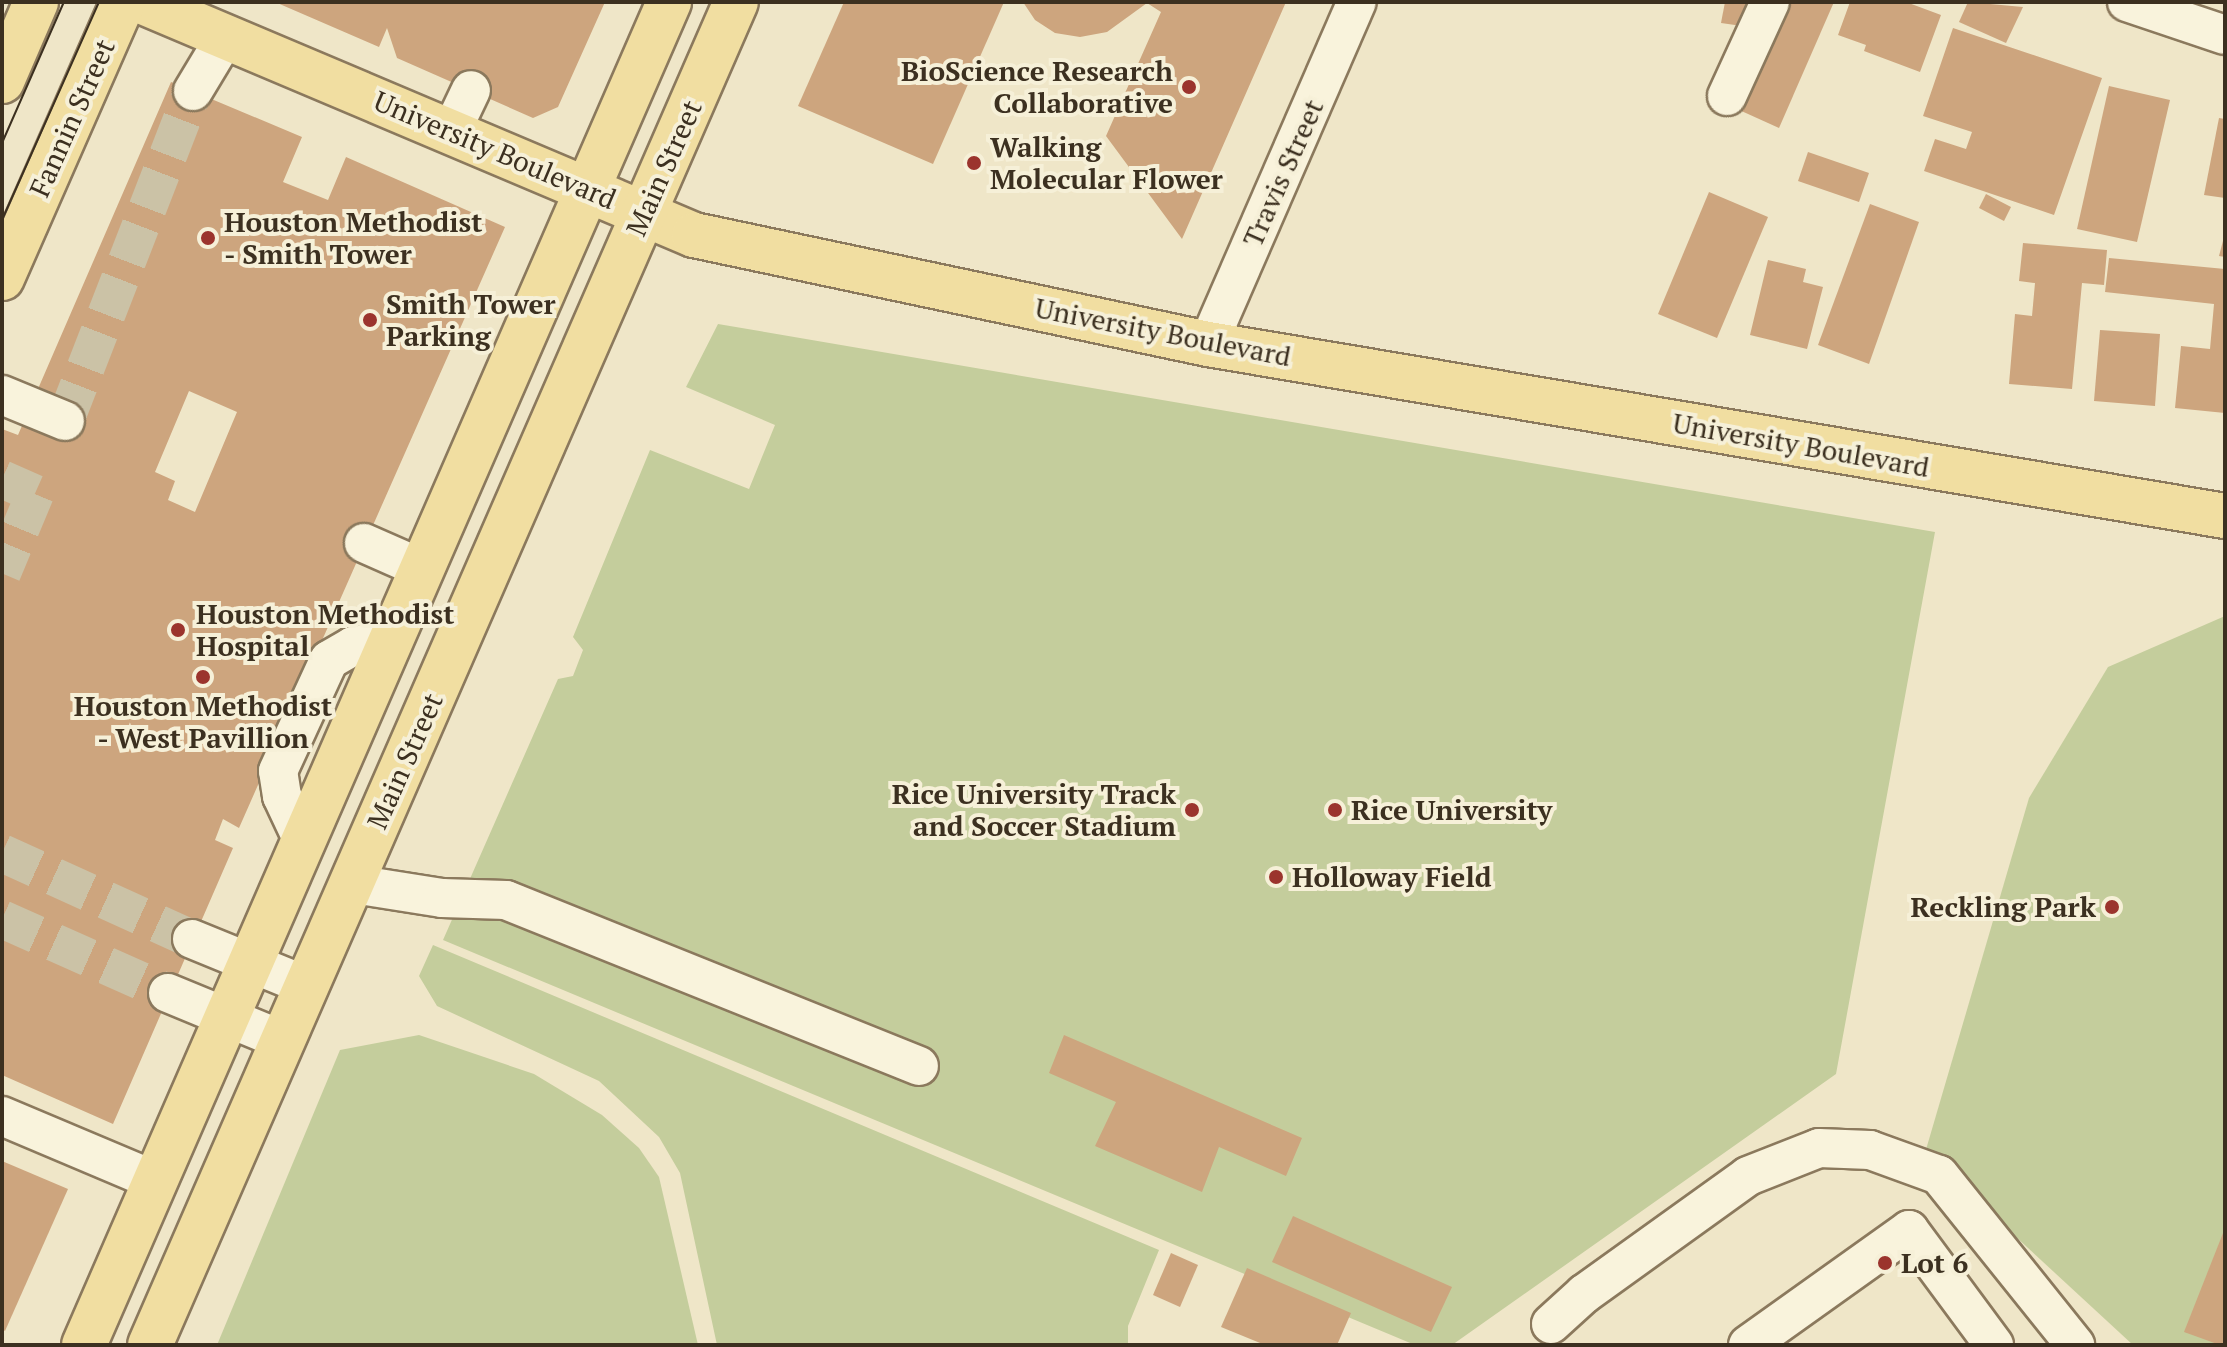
<!DOCTYPE html>
<style>
body{margin:0}
#map{position:relative;width:2227px;height:1347px;overflow:hidden;background:#efe6c8;font-family:"PT Serif",serif}
div>[style]{position:absolute}
.green>*{inset:0;background:#c4cd9c}
.building>*{inset:0;background:#cda57e}
.minor-tunnel>*{height:38px;margin-top:-19px;transform-origin:0;background:repeating-linear-gradient(90deg,#cbc2a6 0 38px,transparent 0 57px)}
.roads{filter:drop-shadow(2px 0 #8b795d) drop-shadow(-2px 0 #8b795d) drop-shadow(0 2px #8b795d) drop-shadow(0 -2px #8b795d)}
.minor>*{height:38px;margin:-19px;padding:0 19px;transform-origin:19px;border-radius:19px;background:#f9f3dc}
.major>*{height:44px;margin:-22px;padding:0 22px;transform-origin:22px;border-radius:22px;background:#f1dea1}
.tram>*{height:2px;margin:-1px;padding:0 1px;transform-origin:1px;border-radius:1px;background:#3c3020}
.dots>*{width:22px;height:22px;translate:-50% -50%;box-sizing:border-box;border:4px solid #f6f0d8;border-radius:50%}
span{translate:-50% -50%;white-space:nowrap;text-align:center;line-height:1.15;-webkit-text-stroke:8px #f6f0d8;paint-order:stroke}
.poi-label{font-size:28px;color:#3c3020;font-weight:700}
.right{translate:-100% -50%;text-align:right}
.left{translate:0 -50%;text-align:left}
.street-label{font-size:28px;color:#3c3020}
.frame{position:absolute;inset:0;border:4px solid #3c3020;pointer-events:none}
</style>
<div id="map">
<div class="green">
<i style="clip-path:polygon(718px 324px,1935px 532px,1836px 1074px,1452px 1345px,1415px 1345px,443px 940px,558px 679px,573px 676px,583px 650px,573px 637px,650px 450px,749px 489px,775px 425px,686px 387px)"></i>
<i style="clip-path:polygon(2225px 616px,2225px 1345px,2133px 1345px,1925px 1153px,2029px 798px,2108px 667px)"></i>
<i style="clip-path:polygon(433px 945px,1159px 1250px,1128px 1326px,1128px 1345px,717px 1345px,680px 1173px,659px 1137px,599px 1081px,437px 1006px,419px 976px)"></i>
<i style="clip-path:polygon(419px 1035px,534px 1074px,602px 1115px,639px 1148px,659px 1177px,698px 1345px,217px 1345px,340px 1050px)"></i>
</div>
<div class="building">
<i style="clip-path:polygon(275px 2px,605px 2px,558px 107px,533px 118px,397px 58px,387px 28px,379px 47px)"></i>
<i style="clip-path:polygon(844px 2px,1004px 2px,933px 164px,798px 106px)"></i>
<i style="clip-path:polygon(1023px 2px,1286px 2px,1182px 239px,1106px 136px,1161px 12px,1147px 3px,1107px 32px,1080px 37px,1055px 33px,1035px 20px)"></i>
<i style="clip-path:polygon(1725px 2px,1746px 2px,1742px 26px,1721px 23px)"></i>
<i style="clip-path:polygon(1784px 2px,1834px 2px,1779px 128px,1737px 109px)"></i>
<i style="clip-path:polygon(1850px 2px,1906px 2px,1941px 15px,1920px 72px,1864px 51px,1866px 45px,1838px 35px)"></i>
<i style="clip-path:polygon(1968px 2px,2023px 7px,2006px 43px,1959px 22px)"></i>
<i style="clip-path:polygon(1953px 28px,2102px 78px,2054px 215px,1924px 171px,1935px 139px,1966px 149px,1972px 132px,1923px 116px)"></i>
<i style="clip-path:polygon(evenodd,171px 82px,302px 137px,283px 182px,328px 200px,346px 157px,505px 227px,239px 828px,223px 819px,215px 840px,233px 848px,113px 1124px,2px 1075px,2px 429px,18px 435px,171px 82px,189px 391px,237px 412px,195px 512px,168px 500px,175px 481px,155px 472px,189px 391px)"></i>
<i style="clip-path:polygon(2109px 86px,2170px 100px,2137px 242px,2077px 229px)"></i>
<i style="clip-path:polygon(2219px 118px,2225px 119px,2225px 198px,2204px 195px)"></i>
<i style="clip-path:polygon(1808px 152px,1869px 173px,1859px 202px,1798px 181px)"></i>
<i style="clip-path:polygon(1709px 192px,1768px 217px,1717px 338px,1658px 314px)"></i>
<i style="clip-path:polygon(1986px 194px,2011px 207px,2004px 221px,1979px 208px)"></i>
<i style="clip-path:polygon(1870px 204px,1919px 222px,1869px 364px,1818px 345px)"></i>
<i style="clip-path:polygon(2224px 237px,2225px 237px,2225px 257px,2219px 256px)"></i>
<i style="clip-path:polygon(2023px 243px,2107px 250px,2104px 285px,2082px 283px,2072px 389px,2009px 384px,2015px 314px,2032px 316px,2035px 283px,2019px 281px)"></i>
<i style="clip-path:polygon(2109px 258px,2225px 269px,2225px 413px,2175px 408px,2181px 346px,2210px 349px,2214px 304px,2105px 292px)"></i>
<i style="clip-path:polygon(1768px 260px,1806px 269px,1803px 282px,1823px 287px,1807px 349px,1750px 335px)"></i>
<i style="clip-path:polygon(2100px 330px,2160px 334px,2155px 406px,2094px 401px)"></i>
<i style="clip-path:polygon(1064px 1035px,1302px 1138px,1286px 1176px,1219px 1147px,1202px 1192px,1095px 1146px,1116px 1102px,1049px 1073px)"></i>
<i style="clip-path:polygon(2px 1161px,68px 1189px,5px 1331px,2px 1329px)"></i>
<i style="clip-path:polygon(1293px 1216px,1452px 1287px,1431px 1332px,1272px 1262px)"></i>
<i style="clip-path:polygon(2225px 1228px,2225px 1345px,2220px 1345px,2184px 1332px)"></i>
<i style="clip-path:polygon(1171px 1253px,1198px 1265px,1180px 1307px,1153px 1295px)"></i>
<i style="clip-path:polygon(1247px 1268px,1351px 1313px,1337px 1345px,1265px 1345px,1221px 1327px)"></i>
</div>
<div class="minor-tunnel">
<i style="left:65px;top:421px;width:354px;rotate:-68.8deg"></i>
<i style="left:2px;top:479px;width:36px;rotate:24deg"></i>
<i style="left:35px;top:494px;width:86px;rotate:112.7deg"></i>
<i style="left:2px;top:853px;width:209px;rotate:24.4deg"></i>
<i style="left:2px;top:919px;width:182px;rotate:24deg"></i>
</div>
<div class="roads">
<div class="minor">
<i style="left:2127px;top:2px;width:103px;rotate:18.6deg"></i>
<i style="left:193px;top:91px;width:64px;rotate:-59deg"></i>
<i style="left:1727px;top:96px;width:103px;rotate:-65.4deg"></i>
<i style="left:452px;top:130px;width:44px;rotate:-64.6deg"></i>
<i style="left:1208px;top:344px;width:373px;rotate:-66.5deg"></i>
<i style="left:2px;top:395px;width:68px;rotate:22.4deg"></i>
<i style="left:364px;top:543px;width:64px;rotate:23.8deg"></i>
<i style="left:304px;top:843px;width:52px;rotate:-115.1deg"></i>
<i style="left:282px;top:796px;width:25px;rotate:-99deg"></i>
<i style="left:278px;top:771px;width:122px;rotate:-65.3deg"></i>
<i style="left:329px;top:660px;width:28px;rotate:-30deg"></i>
<i style="left:353px;top:646px;width:39px;rotate:-9deg"></i>
<i style="left:354px;top:877px;width:15px;rotate:37deg"></i>
<i style="left:366px;top:886px;width:77px;rotate:9deg"></i>
<i style="left:442px;top:898px;width:64px;rotate:1.8deg"></i>
<i style="left:506px;top:900px;width:445px;rotate:21.9deg"></i>
<i style="left:192px;top:939px;width:124px;rotate:22.2deg"></i>
<i style="left:168px;top:993px;width:123px;rotate:22.4deg"></i>
<i style="left:2px;top:1116px;width:167px;rotate:22.9deg"></i>
<i style="left:1551px;top:1324px;width:45px;rotate:-42.3deg"></i>
<i style="left:1584px;top:1294px;width:202px;rotate:-35.7deg"></i>
<i style="left:1748px;top:1176px;width:76px;rotate:-21.5deg"></i>
<i style="left:1819px;top:1148px;width:51px;rotate:2.2deg"></i>
<i style="left:1870px;top:1150px;width:73px;rotate:19.9deg"></i>
<i style="left:1939px;top:1175px;width:218px;rotate:51.3deg"></i>
<i style="left:1748px;top:1345px;width:198px;rotate:-35.5deg"></i>
<i style="left:1909px;top:1230px;width:143px;rotate:53.5deg"></i>
</div>
<div class="major">
<i style="left:143px;top:2px;width:598px;rotate:22.92deg"></i>
<i style="left:694px;top:235px;width:525px;rotate:11.97deg"></i>
<i style="left:1208px;top:344px;width:1031px;rotate:9.6deg"></i>
<i style="left:2px;top:81px;width:86px;rotate:-66.7deg"></i>
<i style="left:2px;top:278px;width:301px;rotate:-66.3deg"></i>
<i style="left:84px;top:1345px;width:1465px;rotate:-66.46deg"></i>
<i style="left:150px;top:1345px;width:1465px;rotate:-66.43deg"></i>
</div>
</div>
<div class="tram">
<i style="left:2px;top:143px;width:154px;rotate:-66.3deg"></i>
<i style="left:2px;top:220px;width:239px;rotate:-66deg"></i>
</div>
<div class="dots">
<i style="left:1189px;top:87px;background:#9b342d"></i>
<i style="left:974px;top:163px;background:#9b342d"></i>
<i style="left:208px;top:238px;background:#9b342d"></i>
<i style="left:370px;top:320px;background:#9b342d"></i>
<i style="left:178px;top:630px;background:#9b342d"></i>
<i style="left:203px;top:677px;background:#9b342d"></i>
<i style="left:1192px;top:810px;background:#9b342d"></i>
<i style="left:1335px;top:810px;background:#9b342d"></i>
<i style="left:1276px;top:877px;background:#9b342d"></i>
<i style="left:2112px;top:907px;background:#9b342d"></i>
<i style="left:1885px;top:1263px;background:#9b342d"></i>
</div>
<div class="poi-label">
<span class="right" style="left:1173px;top:87px">BioScience Research<br>Collaborative</span>
<span class="left" style="left:990px;top:163px">Walking<br>Molecular Flower</span>
<span class="left" style="left:224px;top:238px">Houston Methodist<br>- Smith Tower</span>
<span class="left" style="left:386px;top:320px">Smith Tower<br>Parking</span>
<span class="left" style="left:196px;top:630px">Houston Methodist<br>Hospital</span>
<span style="left:203px;top:722px">Houston Methodist<br>- West Pavillion</span>
<span class="right" style="left:1176px;top:810px">Rice University Track<br>and Soccer Stadium</span>
<span class="left" style="left:1351px;top:810px">Rice University</span>
<span class="left" style="left:1292px;top:877px">Holloway Field</span>
<span class="right" style="left:2096px;top:907px">Reckling Park</span>
<span class="left" style="left:1901px;top:1263px">Lot 6</span>
</div>
<div class="street-label">
<span style="left:72px;top:118px;rotate:-66deg">Fannin Street</span>
<span style="left:495px;top:150px;rotate:23deg">University Boulevard</span>
<span style="left:664px;top:168px;rotate:-66deg">Main Street</span>
<span style="left:1283px;top:173px;rotate:-66deg">Travis Street</span>
<span style="left:1163px;top:332px;rotate:11deg">University Boulevard</span>
<span style="left:1801px;top:445px;rotate:10deg">University Boulevard</span>
<span style="left:405px;top:761px;rotate:-66deg">Main Street</span>
</div>
<div class="frame"></div>
</div>
